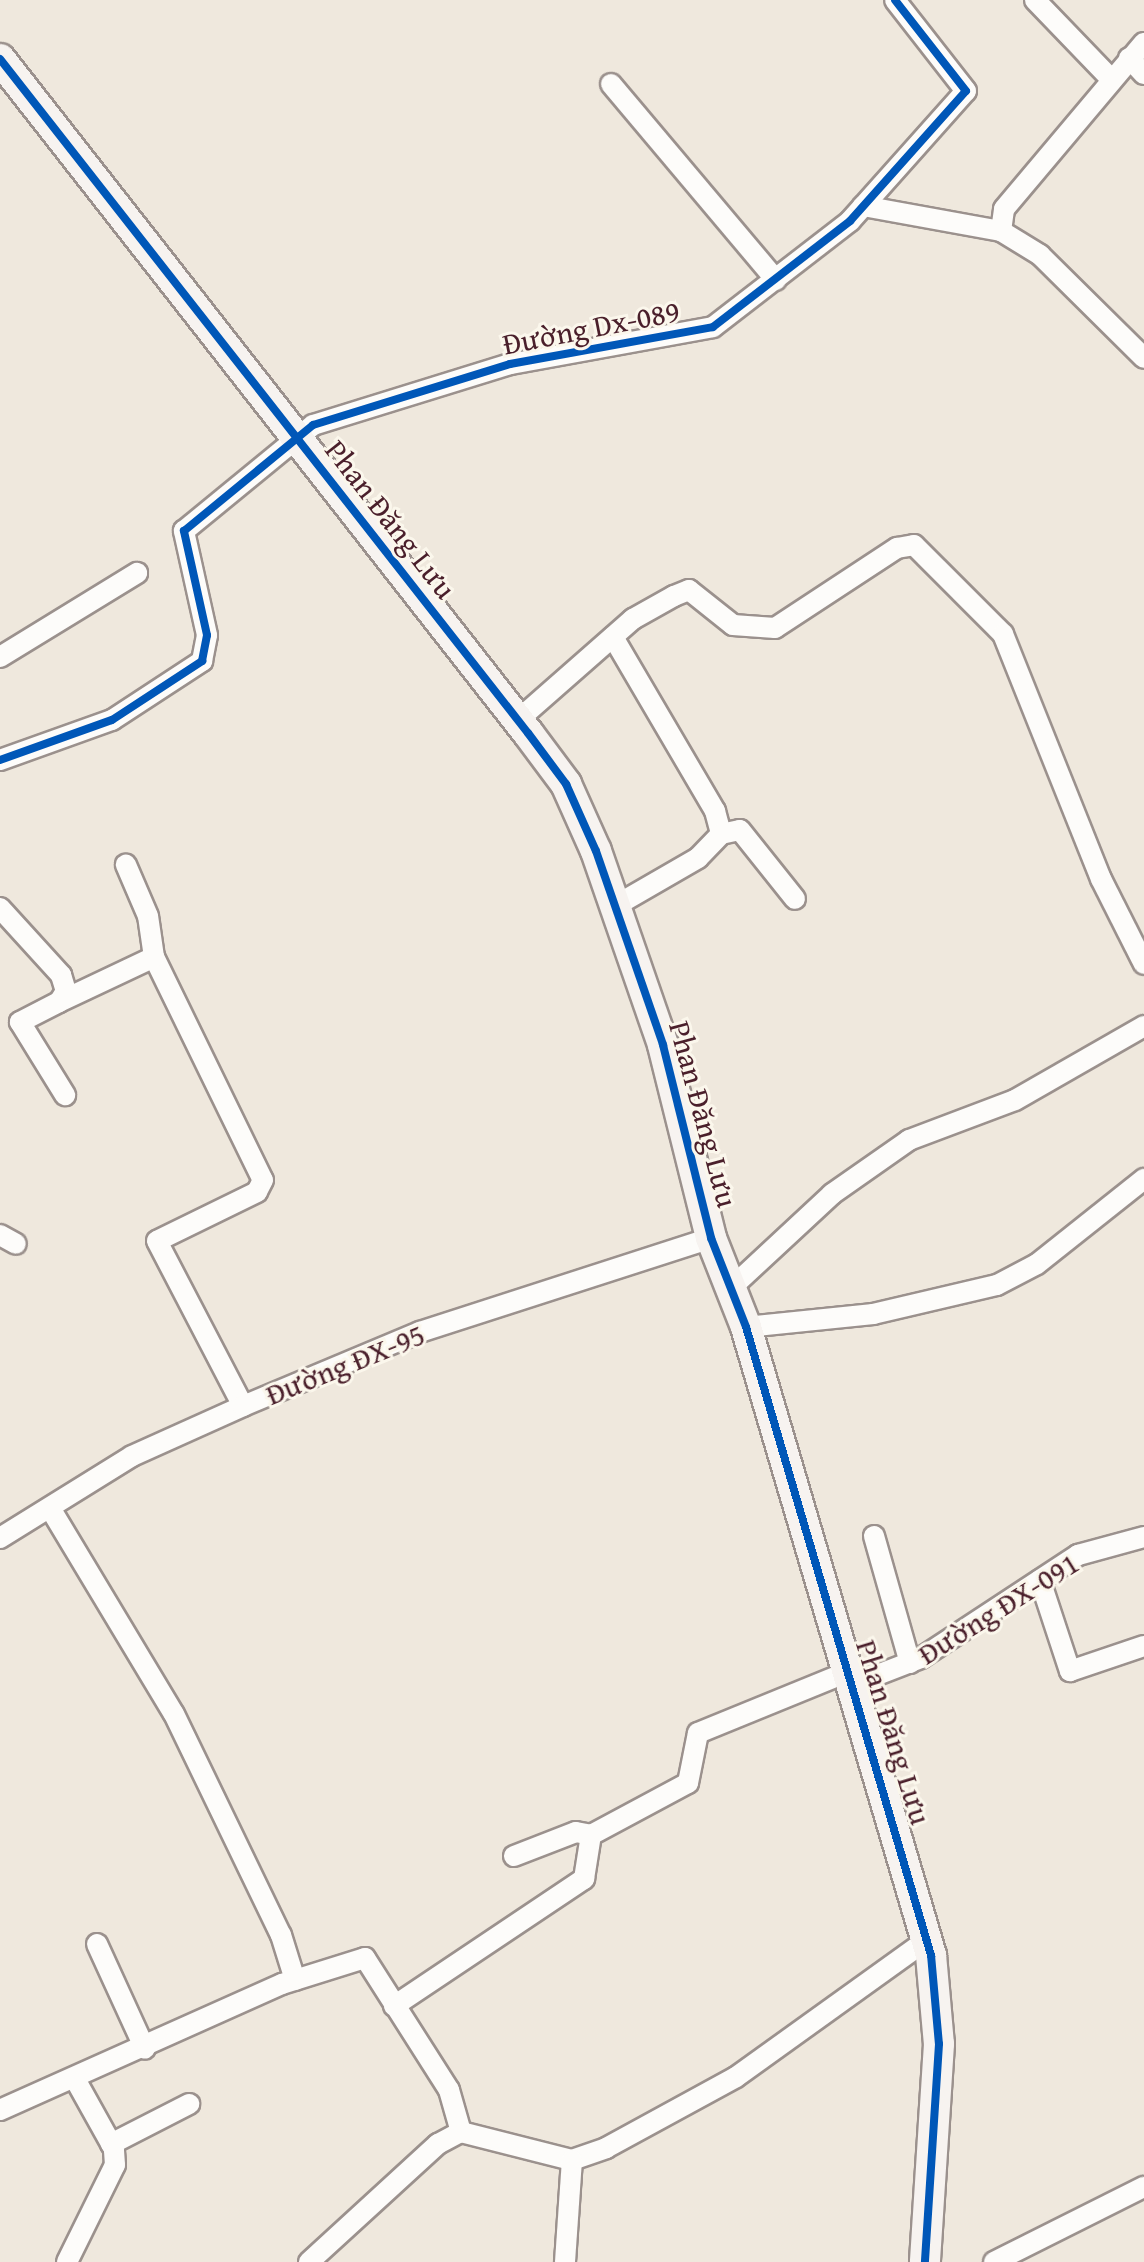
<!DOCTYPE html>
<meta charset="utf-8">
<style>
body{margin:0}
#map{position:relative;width:1144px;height:2262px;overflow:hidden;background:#efe8dd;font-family:"Gentium Book Plus",serif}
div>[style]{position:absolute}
.roads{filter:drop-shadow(2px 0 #9b918d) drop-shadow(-2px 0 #9b918d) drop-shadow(0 2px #9b918d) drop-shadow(0 -2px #9b918d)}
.street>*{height:20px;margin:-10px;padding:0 10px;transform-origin:10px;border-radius:10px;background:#fdfcfa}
.secondary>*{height:30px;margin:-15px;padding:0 15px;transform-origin:15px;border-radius:15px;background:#f7f3f0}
.cycleway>*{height:8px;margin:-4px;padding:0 4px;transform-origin:4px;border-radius:4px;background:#0057b8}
span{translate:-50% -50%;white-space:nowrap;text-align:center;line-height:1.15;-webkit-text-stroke:6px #fbf7ec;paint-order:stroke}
.street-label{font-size:30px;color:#4a1f2b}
</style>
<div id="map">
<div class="roads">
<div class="street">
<i style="left:1035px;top:0;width:110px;rotate:46.1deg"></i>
<i style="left:1129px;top:58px;width:22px;rotate:47deg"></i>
<i style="left:611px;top:84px;width:256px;rotate:49.9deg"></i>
<i style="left:863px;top:206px;width:140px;rotate:10.3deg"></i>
<i style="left:1001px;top:231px;width:46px;rotate:31.6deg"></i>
<i style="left:1040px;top:255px;width:146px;rotate:44.7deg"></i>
<i style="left:1001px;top:231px;width:22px;rotate:-82deg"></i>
<i style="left:1004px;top:209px;width:217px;rotate:-49.9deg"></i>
<i style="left:613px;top:637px;width:202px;rotate:59.6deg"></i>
<i style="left:715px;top:811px;width:24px;rotate:75deg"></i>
<i style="left:0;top:657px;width:161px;rotate:-31.5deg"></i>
<i style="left:518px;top:720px;width:153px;rotate:-41.3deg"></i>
<i style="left:633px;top:619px;width:47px;rotate:-29.3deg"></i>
<i style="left:674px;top:596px;width:16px;rotate:-22deg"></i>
<i style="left:689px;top:590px;width:56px;rotate:38.5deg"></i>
<i style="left:733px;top:625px;width:42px;rotate:4.1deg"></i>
<i style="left:775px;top:628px;width:146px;rotate:-33.3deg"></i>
<i style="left:897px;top:548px;width:17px;rotate:-10deg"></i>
<i style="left:914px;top:545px;width:126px;rotate:45deg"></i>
<i style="left:1003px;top:634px;width:264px;rotate:68.2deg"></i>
<i style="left:1101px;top:879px;width:95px;rotate:63.2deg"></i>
<i style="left:0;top:760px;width:119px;rotate:-19.7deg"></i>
<i style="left:112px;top:720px;width:108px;rotate:-33.2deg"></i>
<i style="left:202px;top:661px;width:26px;rotate:-79deg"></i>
<i style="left:207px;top:635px;width:107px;rotate:-102.5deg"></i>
<i style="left:184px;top:531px;width:167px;rotate:-39.4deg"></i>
<i style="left:313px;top:425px;width:206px;rotate:-17.2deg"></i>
<i style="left:510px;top:364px;width:206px;rotate:-10.3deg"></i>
<i style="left:713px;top:327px;width:173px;rotate:-37.7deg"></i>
<i style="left:850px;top:221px;width:174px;rotate:-48.3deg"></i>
<i style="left:966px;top:91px;width:115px;rotate:-128deg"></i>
<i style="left:615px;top:906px;width:96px;rotate:-30deg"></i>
<i style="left:698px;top:858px;width:33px;rotate:-46deg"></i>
<i style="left:721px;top:834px;width:19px;rotate:-12deg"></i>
<i style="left:740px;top:830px;width:88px;rotate:51.4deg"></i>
<i style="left:0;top:908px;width:91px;rotate:47.7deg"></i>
<i style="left:61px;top:975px;width:17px;rotate:73deg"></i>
<i style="left:66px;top:991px;width:13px;rotate:122deg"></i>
<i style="left:59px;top:1002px;width:44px;rotate:152.9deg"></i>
<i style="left:20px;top:1022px;width:86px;rotate:58.3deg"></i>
<i style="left:154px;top:957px;width:248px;rotate:64deg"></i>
<i style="left:263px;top:1180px;width:13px;rotate:117deg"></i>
<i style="left:257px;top:1192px;width:111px;rotate:153.9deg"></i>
<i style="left:157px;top:1241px;width:186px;rotate:62.5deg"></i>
<i style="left:59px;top:1002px;width:105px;rotate:-25.3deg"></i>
<i style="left:154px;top:957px;width:41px;rotate:-98.3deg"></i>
<i style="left:148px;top:916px;width:56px;rotate:-113.3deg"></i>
<i style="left:0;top:1235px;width:18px;rotate:29deg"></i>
<i style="left:731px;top:1288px;width:138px;rotate:-42.9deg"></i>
<i style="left:832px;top:1194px;width:94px;rotate:-35deg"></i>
<i style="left:909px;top:1140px;width:113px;rotate:-20.7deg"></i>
<i style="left:1015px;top:1100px;width:149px;rotate:-29.8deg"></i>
<i style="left:746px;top:1327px;width:128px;rotate:-5.8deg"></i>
<i style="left:873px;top:1314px;width:127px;rotate:-13.2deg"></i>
<i style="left:997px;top:1285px;width:45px;rotate:-27.7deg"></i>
<i style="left:1037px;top:1264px;width:137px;rotate:-38.5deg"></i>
<i style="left:50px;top:1508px;width:240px;rotate:59deg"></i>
<i style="left:174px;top:1714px;width:246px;rotate:64.2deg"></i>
<i style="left:281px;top:1935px;width:47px;rotate:72.7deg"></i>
<i style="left:874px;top:1536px;width:132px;rotate:74.2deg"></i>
<i style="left:0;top:1538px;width:155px;rotate:-31.8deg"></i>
<i style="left:132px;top:1456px;width:122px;rotate:-24.2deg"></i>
<i style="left:243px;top:1406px;width:192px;rotate:-22.7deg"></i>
<i style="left:420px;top:1332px;width:306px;rotate:-17.9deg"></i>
<i style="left:1040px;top:1580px;width:96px;rotate:71.8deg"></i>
<i style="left:1070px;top:1671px;width:78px;rotate:-18.7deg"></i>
<i style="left:854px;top:1684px;width:72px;rotate:-21.2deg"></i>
<i style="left:921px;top:1658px;width:188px;rotate:-33.3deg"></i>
<i style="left:1078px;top:1555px;width:68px;rotate:-15.3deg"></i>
<i style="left:514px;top:1856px;width:66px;rotate:-21.2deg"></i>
<i style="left:576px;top:1832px;width:15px;rotate:11deg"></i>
<i style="left:97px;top:1944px;width:115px;rotate:65.4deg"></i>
<i style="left:394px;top:2006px;width:229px;rotate:-33.8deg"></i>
<i style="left:584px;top:1879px;width:45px;rotate:-81deg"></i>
<i style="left:591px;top:1835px;width:110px;rotate:-28.2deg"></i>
<i style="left:688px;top:1783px;width:51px;rotate:-78.7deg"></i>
<i style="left:698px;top:1733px;width:164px;rotate:-22.2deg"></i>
<i style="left:0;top:2110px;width:309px;rotate:-24.1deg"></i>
<i style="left:282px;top:1984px;width:87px;rotate:-17.4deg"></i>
<i style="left:365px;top:1958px;width:156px;rotate:57.5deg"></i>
<i style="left:449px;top:2090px;width:44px;rotate:74.1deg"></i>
<i style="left:111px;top:2144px;width:88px;rotate:-27.1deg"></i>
<i style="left:67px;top:2262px;width:108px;rotate:-63.7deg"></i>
<i style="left:115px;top:2165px;width:16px;rotate:-94deg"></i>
<i style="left:114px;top:2149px;width:80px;rotate:-119.1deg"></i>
<i style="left:309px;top:2262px;width:175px;rotate:-42.5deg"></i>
<i style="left:438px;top:2144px;width:26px;rotate:-28deg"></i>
<i style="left:461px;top:2132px;width:114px;rotate:14.2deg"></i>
<i style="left:572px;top:2160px;width:36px;rotate:-19deg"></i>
<i style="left:606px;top:2148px;width:148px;rotate:-28.6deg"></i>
<i style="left:736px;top:2077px;width:235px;rotate:-35.7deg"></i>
<i style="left:565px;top:2262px;width:102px;rotate:-86.1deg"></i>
<i style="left:994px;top:2262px;width:168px;rotate:-26.6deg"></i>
</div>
<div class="secondary">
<i style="left:0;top:59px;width:856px;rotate:51.93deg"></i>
<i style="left:528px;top:733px;width:64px;rotate:53.3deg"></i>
<i style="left:566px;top:784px;width:73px;rotate:65.9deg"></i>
<i style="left:596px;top:851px;width:205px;rotate:70.9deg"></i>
<i style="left:663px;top:1045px;width:199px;rotate:76deg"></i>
<i style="left:711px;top:1238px;width:96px;rotate:68.5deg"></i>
<i style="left:746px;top:1327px;width:655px;rotate:73.59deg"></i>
<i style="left:931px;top:1955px;width:89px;rotate:84.9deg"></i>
<i style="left:939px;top:2044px;width:218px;rotate:93.7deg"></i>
</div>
</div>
<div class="cycleway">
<i style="left:0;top:59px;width:856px;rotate:51.93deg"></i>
<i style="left:528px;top:733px;width:64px;rotate:53.3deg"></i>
<i style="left:566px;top:784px;width:73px;rotate:65.9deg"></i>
<i style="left:596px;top:851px;width:205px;rotate:70.9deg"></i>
<i style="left:663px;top:1045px;width:199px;rotate:76deg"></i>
<i style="left:711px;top:1238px;width:96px;rotate:68.5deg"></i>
<i style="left:746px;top:1327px;width:655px;rotate:73.59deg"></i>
<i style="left:931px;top:1955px;width:89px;rotate:84.9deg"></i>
<i style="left:939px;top:2044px;width:218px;rotate:93.7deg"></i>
<i style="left:0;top:760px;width:119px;rotate:-19.7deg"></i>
<i style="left:112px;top:720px;width:108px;rotate:-33.2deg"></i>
<i style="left:202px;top:661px;width:26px;rotate:-79deg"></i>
<i style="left:207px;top:635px;width:107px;rotate:-102.5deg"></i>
<i style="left:184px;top:531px;width:167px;rotate:-39.4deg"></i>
<i style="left:313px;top:425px;width:206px;rotate:-17.2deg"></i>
<i style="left:510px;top:364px;width:206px;rotate:-10.3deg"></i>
<i style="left:713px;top:327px;width:173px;rotate:-37.7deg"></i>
<i style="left:850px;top:221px;width:174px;rotate:-48.3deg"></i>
<i style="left:966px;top:91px;width:115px;rotate:-128deg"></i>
</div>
<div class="street-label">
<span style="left:591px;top:327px;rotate:-11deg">Đường Dx-089</span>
<span style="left:391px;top:519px;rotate:52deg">Phan Đăng Lưu</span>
<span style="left:704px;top:1114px;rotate:75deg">Phan Đăng Lưu</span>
<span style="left:345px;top:1364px;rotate:-22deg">Đường ĐX-95</span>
<span style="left:998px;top:1608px;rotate:-32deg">Đường ĐX-091</span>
<span style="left:894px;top:1732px;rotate:73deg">Phan Đăng Lưu</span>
</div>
</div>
